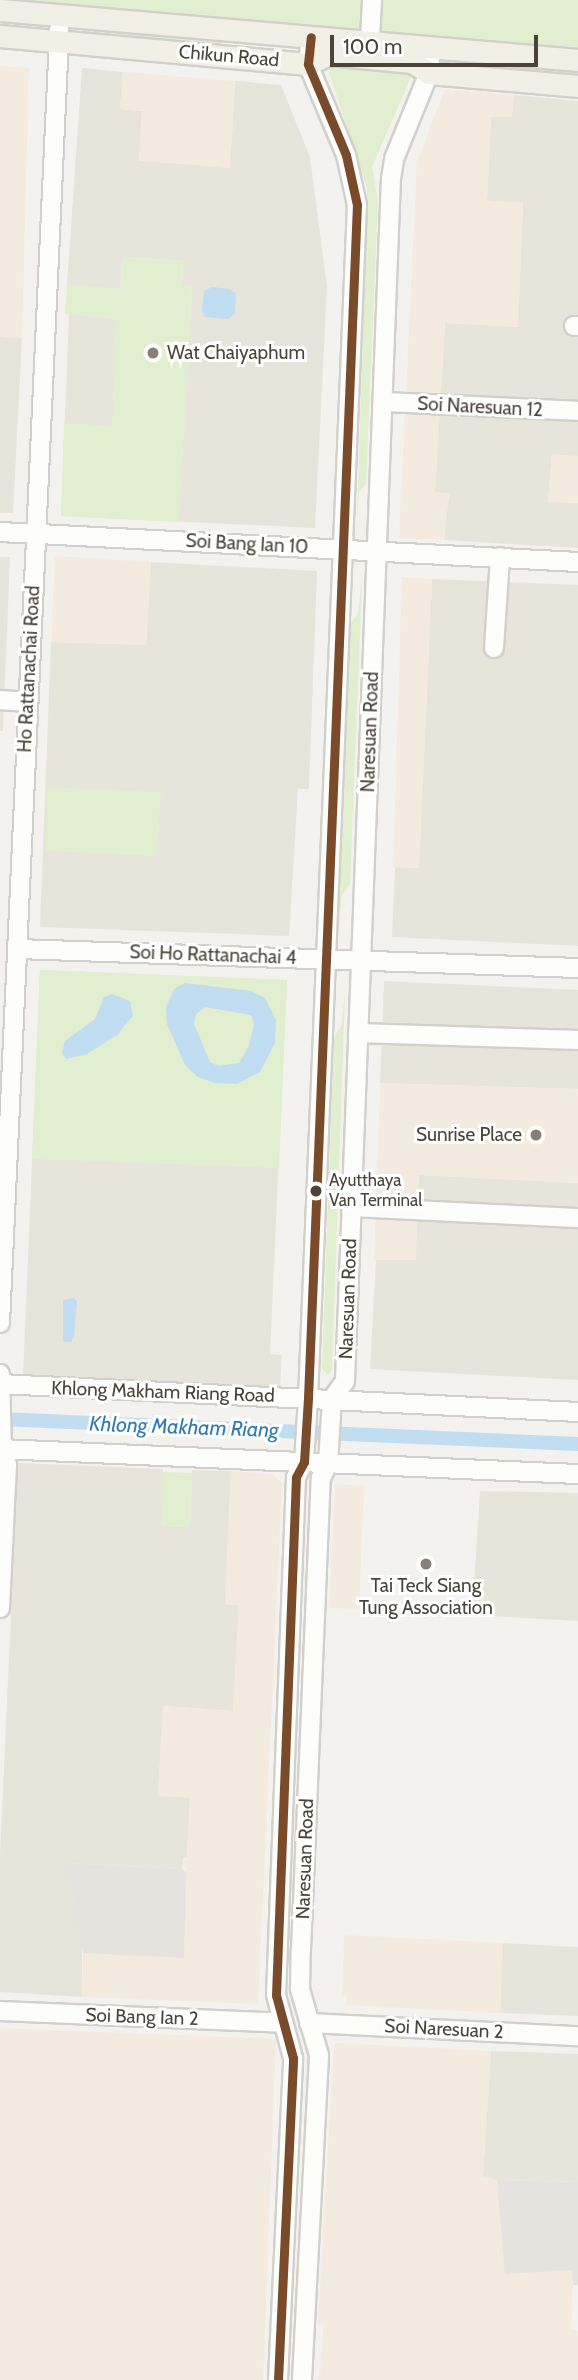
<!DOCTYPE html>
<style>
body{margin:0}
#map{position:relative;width:578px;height:2380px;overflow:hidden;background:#f4f2ee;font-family:Cabin,sans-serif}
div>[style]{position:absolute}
.residential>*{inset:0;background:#e7e4dc}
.commercial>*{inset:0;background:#f3ebdf}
.green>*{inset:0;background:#e1eecf}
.parking>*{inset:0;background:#e6e3df}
.water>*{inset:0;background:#c0ddf1}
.canal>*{height:14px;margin:-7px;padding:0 7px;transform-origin:7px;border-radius:7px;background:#c0ddf1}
.roads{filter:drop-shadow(2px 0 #d2d0cb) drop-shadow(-2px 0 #d2d0cb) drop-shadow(0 2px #d2d0cb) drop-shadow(0 -2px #d2d0cb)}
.minor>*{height:18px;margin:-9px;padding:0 9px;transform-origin:9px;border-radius:9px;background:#fdfdfc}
.major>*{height:21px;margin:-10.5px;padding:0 10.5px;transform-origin:10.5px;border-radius:10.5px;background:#f2efe6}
.bus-1>*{height:9px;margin:-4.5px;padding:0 4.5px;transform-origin:4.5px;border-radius:4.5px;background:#7a4b2a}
.dots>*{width:19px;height:19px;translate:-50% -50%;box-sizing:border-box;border:4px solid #fff;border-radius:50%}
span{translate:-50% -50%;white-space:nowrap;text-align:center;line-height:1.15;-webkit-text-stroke:6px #fff;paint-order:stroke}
.bus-label{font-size:17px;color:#4b4439}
.left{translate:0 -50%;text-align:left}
.street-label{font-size:19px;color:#4b4439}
.poi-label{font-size:19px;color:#4b4439}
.right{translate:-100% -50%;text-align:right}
.water-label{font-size:21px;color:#2e7ab2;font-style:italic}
.scale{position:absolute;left:330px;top:35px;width:208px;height:32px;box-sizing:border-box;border:4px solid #4b4439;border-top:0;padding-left:9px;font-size:21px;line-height:24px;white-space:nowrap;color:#4b4439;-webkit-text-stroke:5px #fff;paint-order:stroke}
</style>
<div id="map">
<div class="residential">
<i style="clip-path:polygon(82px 68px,123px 72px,120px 109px,142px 111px,139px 160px,230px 168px,235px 81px,281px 85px,310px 157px,327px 287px,315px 528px,61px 516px,69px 314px,116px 319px,184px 432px,192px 287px,182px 286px,183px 261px,123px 257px,120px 289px,67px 285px)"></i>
<i style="clip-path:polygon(514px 95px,578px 101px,578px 456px,552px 455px,548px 501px,578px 503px,578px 548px,444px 540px,449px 494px,435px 492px,445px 323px,518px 327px,523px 203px,487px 201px,491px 117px,511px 117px)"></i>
<i style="clip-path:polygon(0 337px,22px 338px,13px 513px,0 513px)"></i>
<i style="clip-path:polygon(0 557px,10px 557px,3px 731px,0 731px)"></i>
<i style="clip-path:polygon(151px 562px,317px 571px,309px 789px,298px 789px,289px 936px,40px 927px,51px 642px,146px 645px)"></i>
<i style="clip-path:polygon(432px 579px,578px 585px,578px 946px,392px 937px,395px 867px,419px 868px)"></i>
<i style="clip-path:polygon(40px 970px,287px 980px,270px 1354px,282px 1355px,280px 1388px,23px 1377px)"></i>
<i style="clip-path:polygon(384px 981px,578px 990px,578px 1089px,380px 1083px)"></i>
<i style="clip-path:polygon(419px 1175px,578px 1183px,578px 1380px,370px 1369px,376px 1260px,415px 1260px)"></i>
<i style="clip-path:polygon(18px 1463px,163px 1469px,162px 1526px,190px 1527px,192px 1470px,231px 1471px,225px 1604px,239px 1605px,233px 1711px,163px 1706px,158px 1795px,190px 1797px,187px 1856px,183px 1859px,182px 1869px,68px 1863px,82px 1940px,82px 1997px,0 1992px,0 1854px)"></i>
<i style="clip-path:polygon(480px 1491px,578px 1493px,578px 1621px,472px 1615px)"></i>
<i style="clip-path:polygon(503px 1943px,578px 1947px,578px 2016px,500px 2013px)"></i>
<i style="clip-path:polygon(491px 2051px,578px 2054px,578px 2182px,497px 2180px,483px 2176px)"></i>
</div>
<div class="commercial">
<i style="clip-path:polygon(0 66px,29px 68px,22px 338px,0 337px)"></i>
<i style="clip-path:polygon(123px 72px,235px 81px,230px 168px,139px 161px,142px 111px,120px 109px)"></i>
<i style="clip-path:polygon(445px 89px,514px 95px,512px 117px,491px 117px,487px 200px,523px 203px,518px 327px,445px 323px,435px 492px,449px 494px,444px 540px,399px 538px,417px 162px)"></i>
<i style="clip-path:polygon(552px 454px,578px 456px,578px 503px,548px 502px)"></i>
<i style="clip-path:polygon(55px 556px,151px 562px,146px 645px,51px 642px)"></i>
<i style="clip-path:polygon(402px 577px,432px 579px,419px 868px,393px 867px)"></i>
<i style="clip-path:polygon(380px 1083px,578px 1089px,578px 1183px,419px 1175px,416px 1260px,374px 1260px)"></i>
<i style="clip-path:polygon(231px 1471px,272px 1474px,282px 1483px,258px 2004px,82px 1997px,83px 1953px,183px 1957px,186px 1872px,183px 1863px,187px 1856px,190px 1798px,158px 1796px,163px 1706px,233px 1711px,239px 1606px,225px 1604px)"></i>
<i style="clip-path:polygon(335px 1484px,364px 1486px,359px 1609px,329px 1608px)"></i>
<i style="clip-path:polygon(344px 1935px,503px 1943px,500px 2013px,347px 2005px,347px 1996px,342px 1995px)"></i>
<i style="clip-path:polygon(0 2028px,276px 2039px,263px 2380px,0 2380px)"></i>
<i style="clip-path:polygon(334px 2043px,491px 2051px,483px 2176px,497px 2180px,578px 2182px,578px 2285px,573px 2285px,571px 2329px,578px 2331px,578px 2380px,315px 2380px,320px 2377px,323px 2331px,324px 2325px,318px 2324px)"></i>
</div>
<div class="green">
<i style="clip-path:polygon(0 0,578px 0,578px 50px)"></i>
<i style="clip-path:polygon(88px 28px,292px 45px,292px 46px,226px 41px,216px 46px,87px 34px)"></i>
<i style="clip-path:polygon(331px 63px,410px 71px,412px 75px,372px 167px,378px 200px,366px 483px,359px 493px,357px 525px,367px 188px,329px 72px)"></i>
<i style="clip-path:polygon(123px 257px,183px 261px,182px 285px,192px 286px,179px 522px,61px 516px,64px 423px,112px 426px,116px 319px,65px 314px,67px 285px,120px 289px)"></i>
<i style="clip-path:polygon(362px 580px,350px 885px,342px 895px,339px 927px,350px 624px,358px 614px)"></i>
<i style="clip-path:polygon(47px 787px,161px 792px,157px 856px,45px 851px)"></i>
<i style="clip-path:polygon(40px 970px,287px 980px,279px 1168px,32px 1159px)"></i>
<i style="clip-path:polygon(345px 992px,332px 1370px,328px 1375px,322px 1369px,334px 1037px,341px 1027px)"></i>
<i style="clip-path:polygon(163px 1472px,192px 1473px,190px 1527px,161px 1526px)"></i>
</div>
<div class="parking">
<i style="clip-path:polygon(67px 1863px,182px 1869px,186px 1872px,184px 1958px,83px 1953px)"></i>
<i style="clip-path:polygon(497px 2180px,578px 2182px,578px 2285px,573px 2285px,572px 2270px,505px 2274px)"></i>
</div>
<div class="water">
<i style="clip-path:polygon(212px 287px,229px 289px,236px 293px,235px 314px,228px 319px,205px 317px,202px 311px,204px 291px)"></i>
<i style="clip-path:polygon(evenodd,185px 983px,251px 991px,265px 998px,276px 1020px,275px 1043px,260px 1072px,237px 1084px,215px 1083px,198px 1077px,185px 1065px,167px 1024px,166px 1007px,174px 989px,185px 983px,205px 1007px,251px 1015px,254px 1024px,249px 1046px,239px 1063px,218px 1066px,210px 1062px,194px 1024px,196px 1014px,205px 1007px)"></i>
<i style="clip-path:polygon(112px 994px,130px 1001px,133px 1016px,117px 1035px,87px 1054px,66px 1059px,62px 1053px,65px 1041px,95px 1019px,104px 997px)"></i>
<i style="clip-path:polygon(73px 1298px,77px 1301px,74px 1337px,71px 1342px,63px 1342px,63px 1300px)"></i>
</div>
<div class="canal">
<i style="left:0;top:1419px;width:579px;rotate:2.48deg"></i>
</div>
<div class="roads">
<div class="minor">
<i style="left:369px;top:56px;width:56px;rotate:-86.9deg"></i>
<i style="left:574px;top:326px;width:4px"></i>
<i style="left:383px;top:402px;width:195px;rotate:2.6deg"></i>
<i style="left:0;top:532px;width:579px;rotate:2.97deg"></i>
<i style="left:494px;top:648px;width:91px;rotate:-86.2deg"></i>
<i style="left:0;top:700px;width:28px;rotate:4deg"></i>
<i style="left:17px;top:949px;width:561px;rotate:1.94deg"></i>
<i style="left:358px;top:1033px;width:220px;rotate:1.8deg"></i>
<i style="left:351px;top:1207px;width:227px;rotate:2.8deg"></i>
<i style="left:0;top:1323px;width:1309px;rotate:-87.37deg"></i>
<i style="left:0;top:1384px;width:579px;rotate:2.77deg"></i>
<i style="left:0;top:1449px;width:579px;rotate:2.48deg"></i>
<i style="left:0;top:1608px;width:143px;rotate:-87.2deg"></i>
<i style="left:7px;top:1465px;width:17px;rotate:-107deg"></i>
<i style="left:2px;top:1449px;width:75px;rotate:-91.5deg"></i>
<i style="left:0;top:2011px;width:283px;rotate:2.4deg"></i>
<i style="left:309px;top:2023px;width:269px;rotate:2.8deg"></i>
<i style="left:278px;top:2380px;width:322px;rotate:-87.3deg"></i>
<i style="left:293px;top:2058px;width:65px;rotate:-105.1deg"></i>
<i style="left:276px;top:1995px;width:518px;rotate:-87.79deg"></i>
<i style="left:296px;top:1477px;width:17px;rotate:-62deg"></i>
<i style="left:304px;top:1462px;width:64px;rotate:-86.4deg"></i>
<i style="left:308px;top:1398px;width:1194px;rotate:-87.65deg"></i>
<i style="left:357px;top:205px;width:51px;rotate:-102.4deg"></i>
<i style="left:346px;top:155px;width:99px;rotate:-112.7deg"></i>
<i style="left:308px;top:64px;width:27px;rotate:-84deg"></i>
<i style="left:302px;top:2380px;width:325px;rotate:-87deg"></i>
<i style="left:319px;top:2055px;width:69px;rotate:-106.1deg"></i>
<i style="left:300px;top:1989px;width:39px;rotate:-89deg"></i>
<i style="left:301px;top:1950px;width:472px;rotate:-87.6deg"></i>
<i style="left:321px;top:1478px;width:16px;rotate:-63deg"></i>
<i style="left:328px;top:1464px;width:65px;rotate:-86.5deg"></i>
<i style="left:332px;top:1399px;width:22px;rotate:-54deg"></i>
<i style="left:345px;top:1381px;width:1203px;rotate:-87.81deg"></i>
<i style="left:391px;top:179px;width:20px;rotate:-81deg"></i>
<i style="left:394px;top:159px;width:93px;rotate:-67.9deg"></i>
<i style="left:429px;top:73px;width:26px;rotate:-86deg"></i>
</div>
<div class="major">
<i style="left:0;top:10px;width:580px;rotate:4.94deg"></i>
<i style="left:0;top:36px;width:309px;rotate:5.2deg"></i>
<i style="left:308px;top:64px;width:23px;rotate:-25deg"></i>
<i style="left:329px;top:54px;width:83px;rotate:5.5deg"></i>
<i style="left:412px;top:62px;width:20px;rotate:33deg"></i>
<i style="left:429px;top:73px;width:150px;rotate:5deg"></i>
</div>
</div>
<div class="bus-1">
<i style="left:278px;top:2380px;width:322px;rotate:-87.3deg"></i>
<i style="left:293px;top:2058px;width:65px;rotate:-105.1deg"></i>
<i style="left:276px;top:1995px;width:518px;rotate:-87.79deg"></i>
<i style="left:296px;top:1477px;width:17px;rotate:-62deg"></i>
<i style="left:304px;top:1462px;width:64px;rotate:-86.4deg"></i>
<i style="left:308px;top:1398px;width:1194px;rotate:-87.65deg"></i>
<i style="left:357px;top:205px;width:51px;rotate:-102.4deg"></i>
<i style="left:346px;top:155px;width:99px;rotate:-112.7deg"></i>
<i style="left:308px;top:64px;width:27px;rotate:-84deg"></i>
</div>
<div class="dots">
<i style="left:153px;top:353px;background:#868178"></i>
<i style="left:536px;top:1135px;background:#868178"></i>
<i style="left:316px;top:1191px;background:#4b4439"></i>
<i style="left:426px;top:1564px;background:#868178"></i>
</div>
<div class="bus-label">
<span class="left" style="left:329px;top:1191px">Ayutthaya<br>Van Terminal</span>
</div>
<div class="street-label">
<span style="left:229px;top:56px;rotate:5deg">Chikun Road</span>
<span style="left:480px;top:407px;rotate:3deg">Soi Naresuan 12</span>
<span style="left:247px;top:544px;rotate:3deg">Soi Bang Ian 10</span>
<span style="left:29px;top:669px;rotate:-87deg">Ho Rattanachai Road</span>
<span style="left:370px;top:732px;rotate:-88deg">Naresuan Road</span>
<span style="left:213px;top:955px;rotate:2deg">Soi Ho Rattanachai 4</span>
<span style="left:348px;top:1299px;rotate:-88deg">Naresuan Road</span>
<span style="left:163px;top:1392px;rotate:2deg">Khlong Makham Riang Road</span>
<span style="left:305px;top:1859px;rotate:-88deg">Naresuan Road</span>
<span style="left:142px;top:2017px;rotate:2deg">Soi Bang Ian 2</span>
<span style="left:444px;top:2029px;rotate:3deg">Soi Naresuan 2</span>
</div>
<div class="poi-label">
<span class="left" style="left:167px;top:353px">Wat Chaiyaphum</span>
<span class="right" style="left:522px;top:1135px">Sunrise Place</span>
<span style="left:426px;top:1597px">Tai Teck Siang<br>Tung Association</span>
</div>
<div class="water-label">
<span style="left:184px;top:1427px;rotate:2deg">Khlong Makham Riang</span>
</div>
<div class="scale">100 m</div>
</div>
